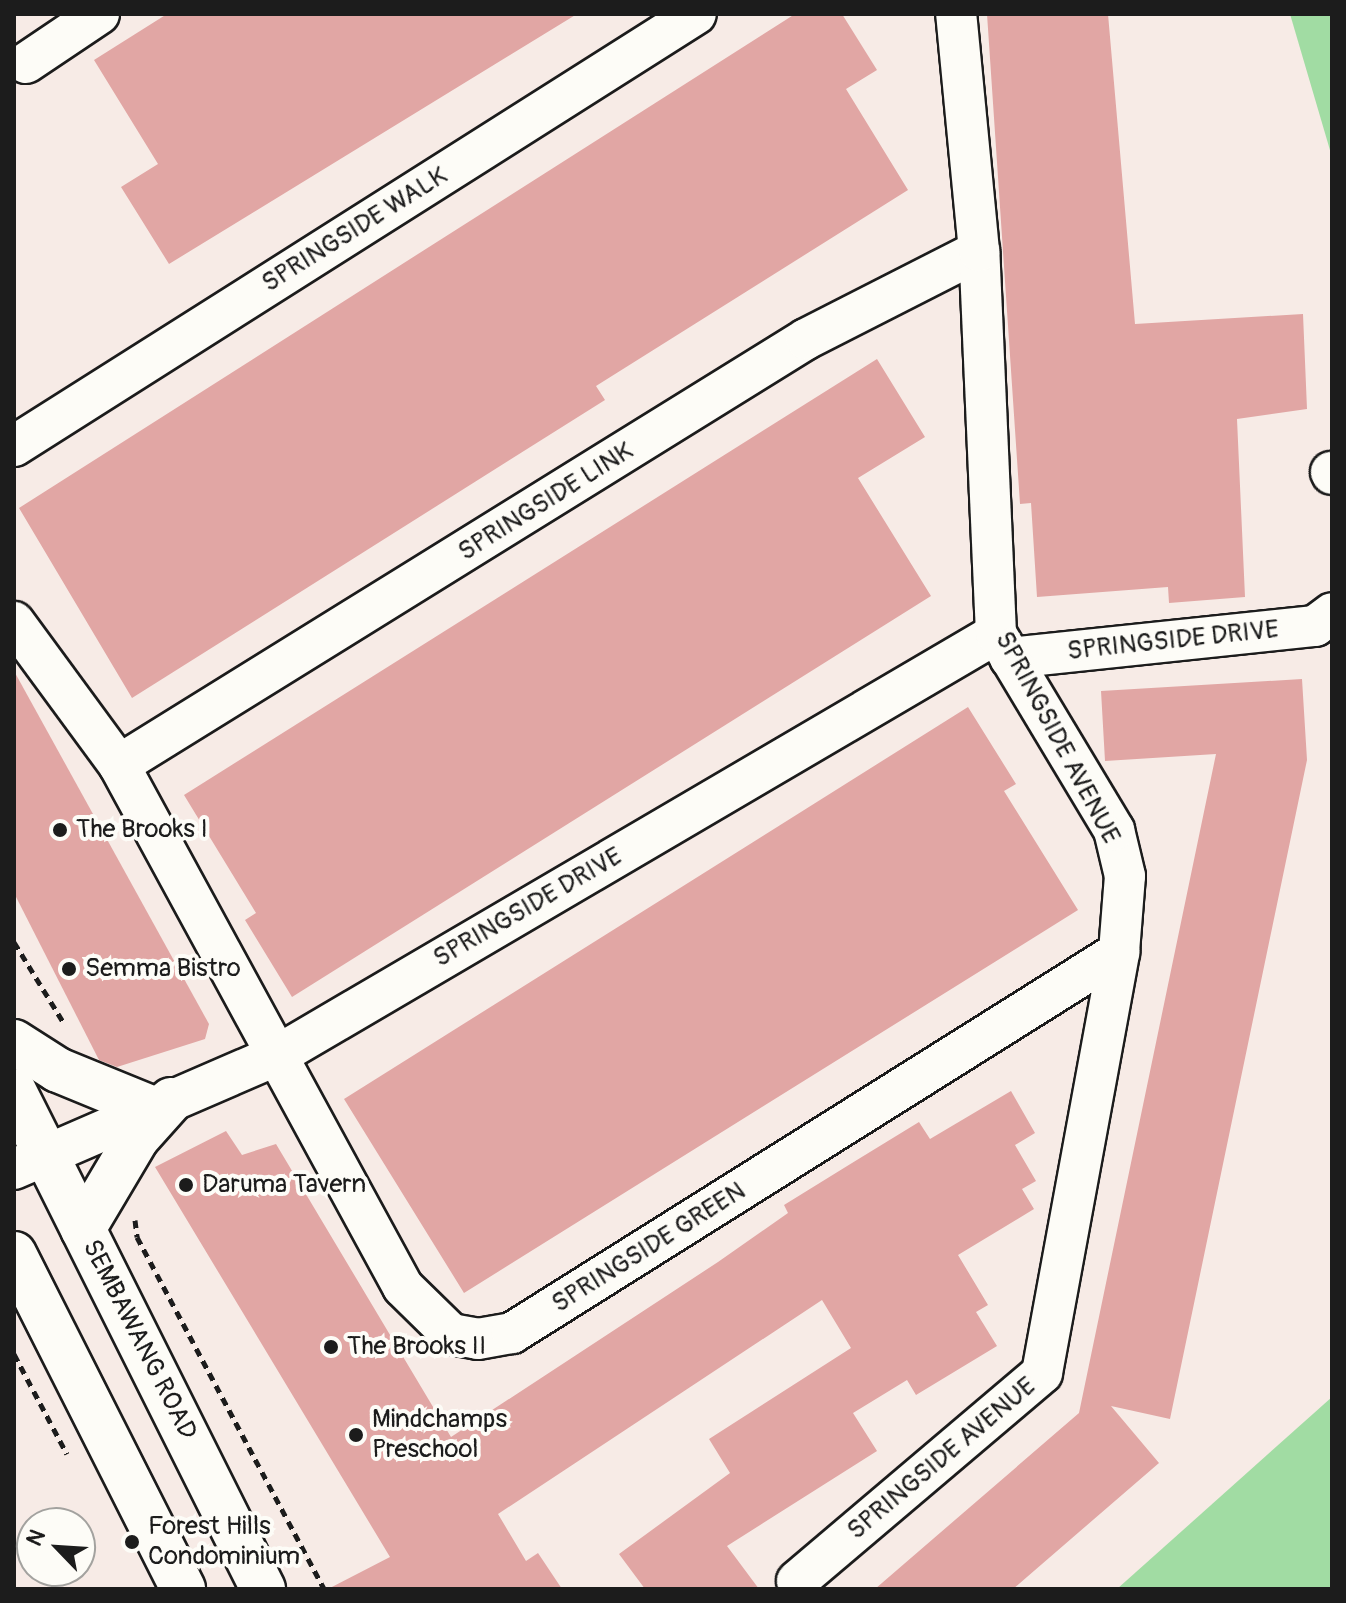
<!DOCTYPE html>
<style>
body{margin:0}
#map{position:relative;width:1346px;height:1603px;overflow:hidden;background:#f7ebe6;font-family:Pangolin,sans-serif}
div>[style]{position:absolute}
.green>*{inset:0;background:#a1dca3}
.building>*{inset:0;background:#e1a6a4}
.path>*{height:5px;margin-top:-2.5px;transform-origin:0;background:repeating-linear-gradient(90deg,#1c1c1c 0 8px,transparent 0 14px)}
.roads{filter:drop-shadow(2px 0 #1c1c1c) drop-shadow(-2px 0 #1c1c1c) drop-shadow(0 2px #1c1c1c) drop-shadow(0 -2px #1c1c1c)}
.minor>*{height:40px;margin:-20px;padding:0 20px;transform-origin:20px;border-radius:20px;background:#fdfcf7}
.major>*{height:44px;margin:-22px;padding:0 22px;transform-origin:22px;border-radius:22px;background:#fdfcf7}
.dots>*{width:22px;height:22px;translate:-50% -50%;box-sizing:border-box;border:4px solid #fdfcf7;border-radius:50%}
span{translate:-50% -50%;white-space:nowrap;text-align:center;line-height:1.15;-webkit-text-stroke:8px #fdfcf7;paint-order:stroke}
.street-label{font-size:26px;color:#1c1c1c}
.poi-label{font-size:26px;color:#1c1c1c}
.left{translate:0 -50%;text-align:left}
.frame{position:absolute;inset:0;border:16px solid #1c1c1c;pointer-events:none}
.north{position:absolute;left:16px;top:1507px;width:80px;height:80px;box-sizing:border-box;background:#fdfcf7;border:2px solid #a3a29f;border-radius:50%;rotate:295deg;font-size:22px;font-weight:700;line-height:32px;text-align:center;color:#1c1c1c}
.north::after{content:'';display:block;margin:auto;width:28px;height:36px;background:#1c1c1c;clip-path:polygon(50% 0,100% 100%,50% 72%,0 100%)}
</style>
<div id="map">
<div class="green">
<i style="clip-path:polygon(1290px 14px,1332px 14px,1332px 157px)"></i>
<i style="clip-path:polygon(1332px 1397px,1332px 1589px,1117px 1589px)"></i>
</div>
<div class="building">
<i style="clip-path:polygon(167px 14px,577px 14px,169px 264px,121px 187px,158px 164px,94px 60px)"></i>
<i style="clip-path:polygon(795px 14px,842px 14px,877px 70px,846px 89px,908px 190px,596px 386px,605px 400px,132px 698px,19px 508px)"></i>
<i style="clip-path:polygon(987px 14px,1108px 14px,1135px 324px,1303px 314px,1307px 409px,1237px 419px,1245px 597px,1169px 603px,1168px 587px,1037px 597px,1031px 503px,1020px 504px)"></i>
<i style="clip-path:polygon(877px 359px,925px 437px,858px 478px,931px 596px,292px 997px,245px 920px,256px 913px,184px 795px)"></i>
<i style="clip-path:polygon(14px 671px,209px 1024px,205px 1039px,117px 1067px,99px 1060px,14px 893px)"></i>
<i style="clip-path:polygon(1302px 679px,1307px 760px,1170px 1419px,1111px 1406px,1159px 1463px,1013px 1589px,875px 1589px,1079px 1413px,1216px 754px,1105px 761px,1101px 691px)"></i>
<i style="clip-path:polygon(968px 707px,1016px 784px,1004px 791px,1078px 910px,464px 1293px,344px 1099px)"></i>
<i style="clip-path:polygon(1011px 1091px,1035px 1133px,1015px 1145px,1036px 1181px,1022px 1189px,1034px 1209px,958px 1255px,988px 1305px,976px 1312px,997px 1346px,916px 1395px,907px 1380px,853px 1413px,877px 1451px,727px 1546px,759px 1589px,645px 1589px,619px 1554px,730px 1473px,709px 1439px,851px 1348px,822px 1300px,498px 1514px,526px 1561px,538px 1553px,562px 1589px,328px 1589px,390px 1557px,155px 1167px,226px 1131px,242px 1155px,276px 1144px,451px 1437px,718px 1262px,788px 1213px,784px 1205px,852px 1163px,919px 1122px,930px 1139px)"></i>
</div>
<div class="path">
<i style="left:14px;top:942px;width:97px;rotate:58.4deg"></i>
<i style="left:135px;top:1220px;width:17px;rotate:83deg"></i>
<i style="left:137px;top:1237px;width:399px;rotate:62deg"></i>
<i style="left:14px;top:1354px;width:113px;rotate:62.1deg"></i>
</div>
<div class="roads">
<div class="minor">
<i style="left:26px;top:63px;width:88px;rotate:-33.9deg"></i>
<i style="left:14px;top:446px;width:807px;rotate:-32.35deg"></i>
<i style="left:1331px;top:472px;width:2px;rotate:63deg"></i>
<i style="left:14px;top:622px;width:177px;rotate:53.7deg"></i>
<i style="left:119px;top:765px;width:594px;rotate:61.45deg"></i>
<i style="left:403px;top:1287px;width:67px;rotate:44.4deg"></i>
<i style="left:451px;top:1334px;width:27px;rotate:10deg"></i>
<i style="left:478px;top:1339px;width:35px;rotate:-10deg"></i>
<i style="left:512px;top:1333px;width:717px;rotate:-32.12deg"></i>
<i style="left:1010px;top:658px;width:307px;rotate:-6deg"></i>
<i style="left:1315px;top:626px;width:21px;rotate:-37deg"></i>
<i style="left:119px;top:765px;width:808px;rotate:-31.8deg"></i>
<i style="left:806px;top:339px;width:194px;rotate:-27deg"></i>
<i style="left:14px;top:1169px;width:288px;rotate:-23.4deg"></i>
<i style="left:278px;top:1055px;width:832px;rotate:-30.39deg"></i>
<i style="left:797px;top:1581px;width:321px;rotate:-40.3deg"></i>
<i style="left:1042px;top:1373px;width:428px;rotate:-79.6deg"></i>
<i style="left:1119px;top:952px;width:76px;rotate:-85.5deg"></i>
<i style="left:1125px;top:876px;width:47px;rotate:-103.4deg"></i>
<i style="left:1114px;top:830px;width:229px;rotate:-121deg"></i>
<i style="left:996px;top:634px;width:383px;rotate:-92.5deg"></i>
<i style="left:979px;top:251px;width:238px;rotate:-95.5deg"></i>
</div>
<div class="major">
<i style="left:14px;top:1042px;width:52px;rotate:32.5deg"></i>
<i style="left:58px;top:1070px;width:100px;rotate:22.2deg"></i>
<i style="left:14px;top:1091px;width:557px;rotate:63.43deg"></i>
<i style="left:83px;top:1229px;width:106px;rotate:-59.3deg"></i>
<i style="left:137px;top:1138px;width:51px;rotate:-48.2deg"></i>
<i style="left:14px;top:1254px;width:375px;rotate:63.2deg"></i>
</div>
</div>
<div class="dots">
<i style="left:60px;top:830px;background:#1c1c1c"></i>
<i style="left:69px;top:969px;background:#1c1c1c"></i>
<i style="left:186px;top:1185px;background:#1c1c1c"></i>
<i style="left:331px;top:1347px;background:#1c1c1c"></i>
<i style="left:356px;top:1435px;background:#1c1c1c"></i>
<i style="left:132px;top:1542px;background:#1c1c1c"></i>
</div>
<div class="street-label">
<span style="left:355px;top:230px;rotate:-32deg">SPRINGSIDE WALK</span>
<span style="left:546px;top:502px;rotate:-32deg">SPRINGSIDE LINK</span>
<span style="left:1173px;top:641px;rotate:-6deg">SPRINGSIDE DRIVE</span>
<span style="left:1057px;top:738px;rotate:62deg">SPRINGSIDE AVENUE</span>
<span style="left:528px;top:908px;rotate:-30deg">SPRINGSIDE DRIVE</span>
<span style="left:649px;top:1248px;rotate:-32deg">SPRINGSIDE GREEN</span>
<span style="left:139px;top:1340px;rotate:63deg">SEMBAWANG ROAD</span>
<span style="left:942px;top:1459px;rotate:-40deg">SPRINGSIDE AVENUE</span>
</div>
<div class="poi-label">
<span class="left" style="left:76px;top:830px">The Brooks I</span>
<span class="left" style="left:85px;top:969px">Semma Bistro</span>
<span class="left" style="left:202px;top:1185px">Daruma Tavern</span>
<span class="left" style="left:347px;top:1347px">The Brooks II</span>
<span class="left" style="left:372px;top:1435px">Mindchamps<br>Preschool</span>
<span class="left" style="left:148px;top:1542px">Forest Hills<br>Condominium</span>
</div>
<div class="frame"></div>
<div class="north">N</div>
</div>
